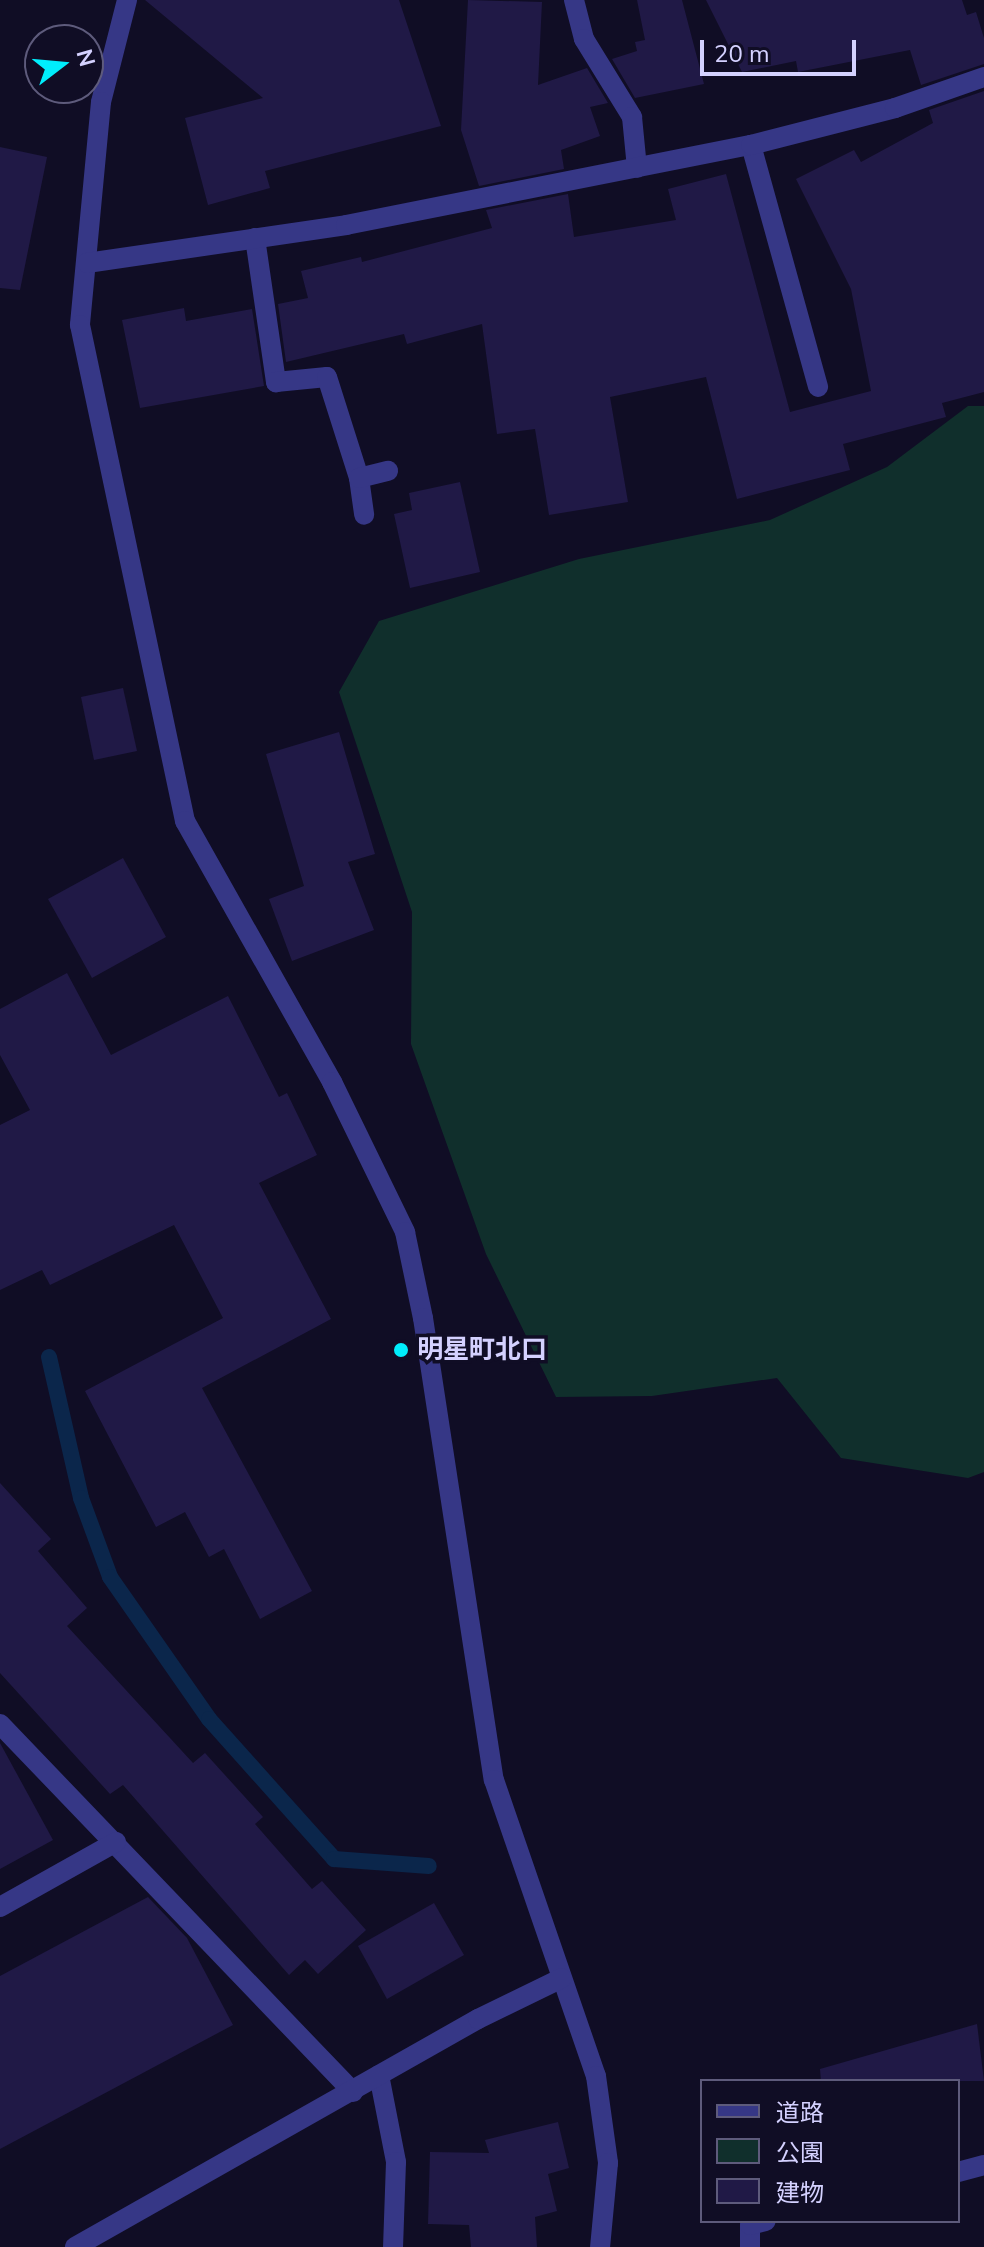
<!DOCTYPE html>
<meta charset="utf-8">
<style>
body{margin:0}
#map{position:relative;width:984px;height:2247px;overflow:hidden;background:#100d25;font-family:"Nunito Sans","Noto Sans JP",sans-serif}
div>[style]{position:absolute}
.green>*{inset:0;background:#102f2c}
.stream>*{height:16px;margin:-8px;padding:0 8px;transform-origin:8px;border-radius:8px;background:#0b264b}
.building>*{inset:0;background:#201946}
.minor>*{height:20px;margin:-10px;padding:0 10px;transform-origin:10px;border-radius:10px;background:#363786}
.dots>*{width:22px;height:22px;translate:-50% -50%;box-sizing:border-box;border:4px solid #100d25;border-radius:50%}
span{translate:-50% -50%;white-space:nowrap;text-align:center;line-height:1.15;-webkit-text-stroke:7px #100d25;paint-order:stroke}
.poi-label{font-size:26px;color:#d4d1ff;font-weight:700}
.left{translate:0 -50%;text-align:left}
.legend{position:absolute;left:700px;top:2079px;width:260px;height:144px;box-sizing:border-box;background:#100d25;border:2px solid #5e5b7c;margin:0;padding:10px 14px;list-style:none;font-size:24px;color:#d4d1ff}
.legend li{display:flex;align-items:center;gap:16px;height:40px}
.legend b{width:40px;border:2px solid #5e5b7c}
.north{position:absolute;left:24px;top:24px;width:80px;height:80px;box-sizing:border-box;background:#100d25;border:2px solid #5e5b7c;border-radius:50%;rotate:74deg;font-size:22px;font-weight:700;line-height:32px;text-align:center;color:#d4d1ff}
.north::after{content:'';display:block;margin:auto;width:28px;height:36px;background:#00edfc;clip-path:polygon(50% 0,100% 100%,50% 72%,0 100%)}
.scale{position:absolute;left:700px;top:40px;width:156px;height:36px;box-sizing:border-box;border:4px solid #d4d1ff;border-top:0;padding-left:10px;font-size:24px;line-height:28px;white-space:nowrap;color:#d4d1ff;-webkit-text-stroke:6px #100d25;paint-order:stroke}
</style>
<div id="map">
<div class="green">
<i style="clip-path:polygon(968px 406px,984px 406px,984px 1472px,968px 1478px,841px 1458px,777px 1378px,652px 1396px,556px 1397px,486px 1254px,411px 1044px,412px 912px,339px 692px,379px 621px,579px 559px,770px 520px,887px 467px)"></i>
</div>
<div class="stream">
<i style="left:49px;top:1357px;width:145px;rotate:77.2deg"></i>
<i style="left:81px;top:1498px;width:84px;rotate:69.8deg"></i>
<i style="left:110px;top:1577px;width:173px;rotate:55.1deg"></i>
<i style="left:209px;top:1719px;width:188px;rotate:48.2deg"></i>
<i style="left:334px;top:1859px;width:95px;rotate:4.2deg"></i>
</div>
<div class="building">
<i style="clip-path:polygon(145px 0,399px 0,441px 126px,265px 171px,270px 188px,208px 205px,185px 118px,263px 98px)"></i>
<i style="clip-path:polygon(468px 0,542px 2px,538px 85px,587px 68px,608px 103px,590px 107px,600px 136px,561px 150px,564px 169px,479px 186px,461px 130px)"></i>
<i style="clip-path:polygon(637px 0,682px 0,704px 84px,635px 98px,612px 59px,637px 51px,635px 42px,645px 40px)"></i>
<i style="clip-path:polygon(706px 0,962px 0,967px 15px,976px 12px,984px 38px,984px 64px,921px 85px,910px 50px,798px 72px,796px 61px,742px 72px)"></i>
<i style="clip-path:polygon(984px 91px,984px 392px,942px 403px,946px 417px,843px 444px,850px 470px,737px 499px,706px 377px,610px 397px,628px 502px,549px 515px,535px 429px,497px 434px,482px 324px,407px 344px,404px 334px,286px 362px,278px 304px,308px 298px,301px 271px,361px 257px,362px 262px,492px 228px,486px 210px,568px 194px,574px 237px,676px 220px,668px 189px,726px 174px,790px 412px,871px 391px,851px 289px,796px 179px,854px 150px,861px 162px,933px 123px,929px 110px)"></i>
<i style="clip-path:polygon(0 147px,47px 157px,20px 290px,0 288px)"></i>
<i style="clip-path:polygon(184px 308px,186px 321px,252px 309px,264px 386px,140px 408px,122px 320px)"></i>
<i style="clip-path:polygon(460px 482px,480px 572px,410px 588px,394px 514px,412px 510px,409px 493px)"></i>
<i style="clip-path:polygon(123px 688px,137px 751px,94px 760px,81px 697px)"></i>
<i style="clip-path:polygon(339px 732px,375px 854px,348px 862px,374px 930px,292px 961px,269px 899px,304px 886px,266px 754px)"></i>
<i style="clip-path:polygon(123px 858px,166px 937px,92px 978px,48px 899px)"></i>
<i style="clip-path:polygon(67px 973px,111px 1055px,228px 996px,279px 1097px,287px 1093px,317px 1155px,259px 1183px,331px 1319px,202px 1388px,312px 1591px,260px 1619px,224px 1549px,209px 1557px,185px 1512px,156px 1527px,85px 1391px,223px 1318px,174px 1225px,50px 1285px,42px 1270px,0 1290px,0 1125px,30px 1110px,0 1055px,0 1009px)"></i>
<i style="clip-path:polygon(0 1483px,51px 1539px,38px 1551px,87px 1608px,67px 1626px,193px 1763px,205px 1753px,263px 1817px,255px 1824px,312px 1889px,322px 1881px,366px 1930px,318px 1974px,305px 1960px,289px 1975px,123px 1785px,110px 1794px,0 1673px)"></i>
<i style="clip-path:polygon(0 1743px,53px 1840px,0 1869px)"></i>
<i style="clip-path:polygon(148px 1897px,187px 1938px,233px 2025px,0 2149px,0 1976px)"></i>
<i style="clip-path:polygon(434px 1903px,464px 1955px,387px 1999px,358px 1946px)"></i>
<i style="clip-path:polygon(977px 2024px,984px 2081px,821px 2081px,820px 2069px)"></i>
<i style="clip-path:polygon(558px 2122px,569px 2168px,548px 2174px,557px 2211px,535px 2217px,537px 2247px,471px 2247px,469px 2225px,428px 2224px,430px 2152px,489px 2153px,485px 2140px)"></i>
</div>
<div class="minor">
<i style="left:127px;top:0;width:105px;rotate:104.3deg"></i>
<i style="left:101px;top:102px;width:224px;rotate:95.4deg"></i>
<i style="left:80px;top:325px;width:507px;rotate:78.05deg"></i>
<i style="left:185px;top:821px;width:300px;rotate:60.6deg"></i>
<i style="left:332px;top:1082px;width:167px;rotate:64deg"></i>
<i style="left:405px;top:1232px;width:88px;rotate:78.2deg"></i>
<i style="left:423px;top:1318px;width:467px;rotate:81.3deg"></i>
<i style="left:494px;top:1780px;width:313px;rotate:71deg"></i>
<i style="left:596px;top:2076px;width:88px;rotate:82.1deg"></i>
<i style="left:608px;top:2163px;width:84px;rotate:95.4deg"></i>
<i style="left:574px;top:0;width:40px;rotate:75.6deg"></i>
<i style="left:584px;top:39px;width:92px;rotate:58.4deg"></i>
<i style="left:632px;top:117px;width:51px;rotate:84.4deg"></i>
<i style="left:751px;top:145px;width:251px;rotate:74.5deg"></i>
<i style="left:255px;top:238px;width:146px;rotate:81.7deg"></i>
<i style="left:276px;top:382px;width:51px;rotate:-5.6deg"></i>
<i style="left:327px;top:377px;width:106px;rotate:72.4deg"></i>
<i style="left:359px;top:478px;width:37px;rotate:82deg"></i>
<i style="left:87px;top:263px;width:262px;rotate:-8.3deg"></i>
<i style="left:346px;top:225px;width:413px;rotate:-11.2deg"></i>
<i style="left:751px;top:145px;width:149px;rotate:-14.4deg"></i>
<i style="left:895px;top:108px;width:94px;rotate:-19.2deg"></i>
<i style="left:359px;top:478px;width:30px;rotate:-14deg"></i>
<i style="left:0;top:1724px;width:510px;rotate:46.19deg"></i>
<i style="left:0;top:1907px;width:133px;rotate:-29.3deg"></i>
<i style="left:379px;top:2075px;width:89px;rotate:78.9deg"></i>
<i style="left:396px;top:2162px;width:85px;rotate:92deg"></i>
<i style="left:958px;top:2172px;width:27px;rotate:-15deg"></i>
<i style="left:75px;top:2247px;width:463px;rotate:-29.5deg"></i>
<i style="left:478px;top:2019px;width:93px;rotate:-26deg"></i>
<i style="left:750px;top:2247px;width:22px;rotate:-90deg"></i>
<i style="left:750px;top:2225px;width:16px;rotate:-14deg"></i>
</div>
<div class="dots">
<i style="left:401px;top:1350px;background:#00edfc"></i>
</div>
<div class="poi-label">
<span class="left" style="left:417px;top:1350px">明星町北口</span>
</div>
<ul class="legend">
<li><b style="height:10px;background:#363786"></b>道路</li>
<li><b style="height:22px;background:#102f2c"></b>公園</li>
<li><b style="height:22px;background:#201946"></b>建物</li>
</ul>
<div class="north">N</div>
<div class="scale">20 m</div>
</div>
